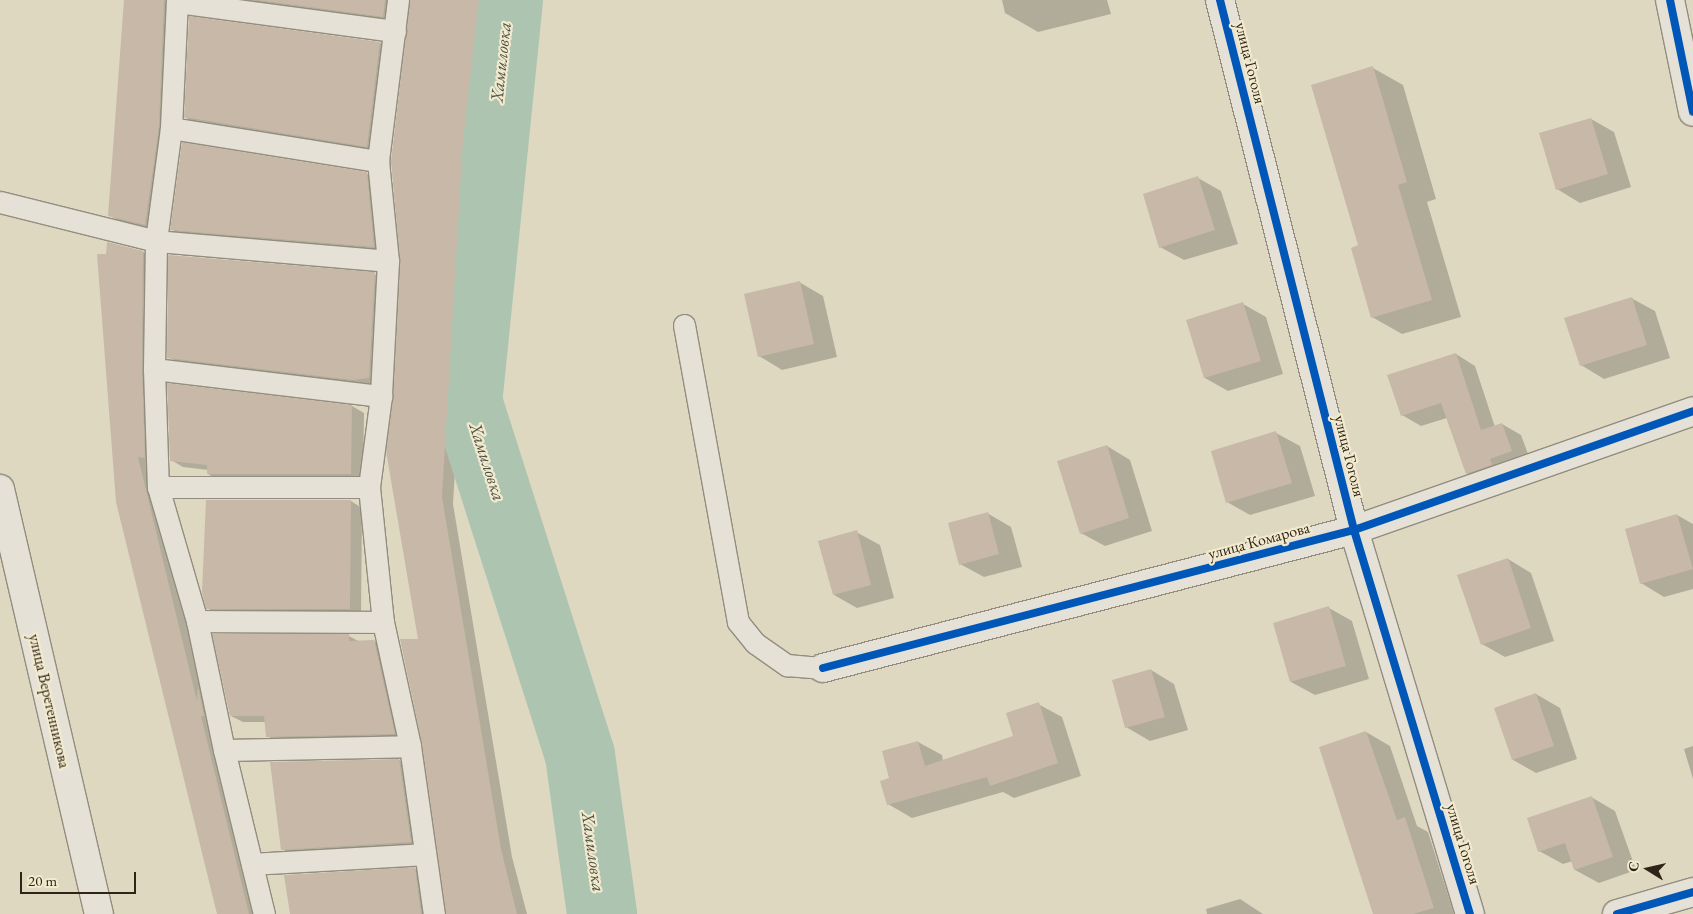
<!DOCTYPE html>
<meta charset="utf-8">
<style>
body{margin:0}
#map{position:relative;width:1693px;height:914px;overflow:hidden;background:#ded8c1;font-family:"EB Garamond",serif}
div>[style]{position:absolute}
.shadow>*{inset:0;background:#0003}
.river>*{height:70px;margin:-35px;padding:0 35px;transform-origin:35px;border-radius:35px;background:#adc4b1}
.building>*{inset:0;background:#c7b8a7}
.roads{filter:drop-shadow(1px 0 #928d7e) drop-shadow(-1px 0 #928d7e) drop-shadow(0 1px #928d7e) drop-shadow(0 -1px #928d7e)}
.service>*{height:21px;margin:-10.5px;padding:0 10.5px;transform-origin:10.5px;border-radius:10.5px;background:#e5e1d6}
.minor>*{height:28px;margin:-14px;padding:0 14px;transform-origin:14px;border-radius:14px;background:#e5e1d6}
.secondary>*{height:28px;margin:-14px;padding:0 14px;transform-origin:14px;border-radius:14px;background:#e5e1d6}
.cycleway>*{height:8px;margin:-4px;padding:0 4px;transform-origin:4px;border-radius:4px;background:#0057b8}
span{translate:-50% -50%;white-space:nowrap;text-align:center;line-height:1.15;-webkit-text-stroke:4.5px #f2eace;paint-order:stroke}
.street-label{font-size:16px;color:#2f2417}
.water-label{font-size:18px;color:#4e5243;font-style:italic}
.north{position:absolute;left:1623px;top:844px;width:50px;height:50px;-webkit-text-stroke:4px #f2eace;paint-order:stroke;rotate:280deg;font-size:14px;font-weight:700;line-height:20px;text-align:center;color:#2f2417}
.north::after{content:'';display:block;margin:auto;width:18px;height:22px;background:#2f2417;clip-path:polygon(50% 0,100% 100%,50% 72%,0 100%)}
.scale{position:absolute;left:20px;top:872px;width:116px;height:22px;box-sizing:border-box;border:2px solid #2f2417;border-top:0;padding-left:6px;font-size:15px;line-height:18px;white-space:nowrap;color:#2f2417;-webkit-text-stroke:4px #f2eace;paint-order:stroke}
</style>
<div id="map">
<div class="shadow">
<i style="clip-path:polygon(125px 0,180px 0,157px 231px,122px 222px,110px 216px)"></i>
<i style="clip-path:polygon(224px 0,400px 0,395px 23px)"></i>
<i style="clip-path:polygon(410px 0,492px 0,474px 147px,453px 504px,512px 857px,527px 914px,447px 914px,395px 397px)"></i>
<i style="clip-path:polygon(1002px 0,1107px 0,1111px 14px,1038px 32px,1005px 13px)"></i>
<i style="clip-path:polygon(380px 43px,392px 50px,379px 152px,197px 124px,185px 117px)"></i>
<i style="clip-path:polygon(1373px 68px,1403px 85px,1436px 199px,1427px 202px,1461px 317px,1402px 334px,1372px 317px)"></i>
<i style="clip-path:polygon(1591px 119px,1614px 132px,1631px 187px,1580px 203px,1557px 189px)"></i>
<i style="clip-path:polygon(366px 173px,378px 180px,385px 253px,183px 236px,171px 229px)"></i>
<i style="clip-path:polygon(1198px 178px,1221px 191px,1238px 244px,1184px 260px,1160px 247px)"></i>
<i style="clip-path:polygon(143px 252px,155px 259px,156px 464px,259px 914px,218px 914px,117px 502px)"></i>
<i style="clip-path:polygon(374px 274px,386px 280px,381px 385px,365px 386px,180px 364px,168px 357px)"></i>
<i style="clip-path:polygon(799px 282px,823px 296px,837px 357px,782px 370px,759px 356px)"></i>
<i style="clip-path:polygon(1631px 298px,1655px 311px,1670px 358px,1604px 379px,1581px 365px)"></i>
<i style="clip-path:polygon(1243px 304px,1266px 317px,1283px 374px,1228px 391px,1205px 378px)"></i>
<i style="clip-path:polygon(1456px 354px,1475px 366px,1495px 427px,1502px 424px,1521px 435px,1531px 462px,1486px 485px,1467px 473px,1447px 418px,1421px 426px,1402px 415px)"></i>
<i style="clip-path:polygon(168px 385px,352px 406px,364px 413px,363px 481px,220px 481px,208px 474px,208px 470px,183px 467px,171px 460px)"></i>
<i style="clip-path:polygon(1276px 433px,1300px 446px,1315px 496px,1250px 515px,1227px 502px)"></i>
<i style="clip-path:polygon(1107px 446px,1130px 460px,1152px 531px,1105px 546px,1081px 533px)"></i>
<i style="clip-path:polygon(351px 501px,362px 508px,361px 615px,219px 615px,207px 608px)"></i>
<i style="clip-path:polygon(987px 513px,1011px 527px,1022px 567px,984px 577px,960px 564px)"></i>
<i style="clip-path:polygon(1677px 515px,1693px 524px,1693px 589px,1664px 597px,1641px 583px)"></i>
<i style="clip-path:polygon(856px 532px,880px 545px,894px 598px,857px 608px,834px 595px)"></i>
<i style="clip-path:polygon(1508px 559px,1531px 573px,1554px 641px,1505px 657px,1482px 644px)"></i>
<i style="clip-path:polygon(1329px 608px,1352px 621px,1369px 679px,1315px 695px,1291px 682px)"></i>
<i style="clip-path:polygon(349px 636px,360px 642px,374px 641px,386px 648px,406px 740px,279px 743px,267px 736px,266px 722px,243px 722px,231px 716px)"></i>
<i style="clip-path:polygon(1151px 670px,1174px 684px,1188px 730px,1150px 741px,1126px 727px)"></i>
<i style="clip-path:polygon(1536px 694px,1560px 708px,1577px 759px,1536px 773px,1513px 760px)"></i>
<i style="clip-path:polygon(1038px 704px,1062px 717px,1081px 776px,1014px 798px,1003px 792px,912px 818px,888px 804px,891px 778px,883px 752px,918px 742px,942px 755px,943px 761px,1014px 737px)"></i>
<i style="clip-path:polygon(1366px 732px,1390px 746px,1417px 826px,1428px 832px,1454px 914px,1374px 914px)"></i>
<i style="clip-path:polygon(1693px 746px,1693px 779px,1684px 749px)"></i>
<i style="clip-path:polygon(399px 760px,411px 767px,422px 848px,294px 856px,282px 849px)"></i>
<i style="clip-path:polygon(1591px 797px,1615px 811px,1636px 870px,1599px 883px,1575px 870px,1573px 861px,1563px 864px,1539px 851px)"></i>
<i style="clip-path:polygon(414px 868px,426px 875px,433px 914px,291px 914px)"></i>
<i style="clip-path:polygon(1240px 899px,1263px 914px,1207px 914px,1206px 909px)"></i>
</div>
<div class="river">
<i style="left:508px;top:0;width:403px;rotate:95.8deg"></i>
<i style="left:467px;top:401px;width:372px;rotate:72.3deg"></i>
<i style="left:580px;top:755px;width:161px;rotate:82.1deg"></i>
</div>
<div class="building">
<i style="clip-path:polygon(124px 0,164px 0,159px 127px,145px 225px,108px 216px)"></i>
<i style="clip-path:polygon(257px 0,385px 0,383px 17px)"></i>
<i style="clip-path:polygon(410px 0,479px 0,463px 140px,442px 497px,501px 849px,517px 914px,446px 914px,422px 744px,400px 639px,418px 639px,386px 451px,393px 397px,400px 262px,391px 161px)"></i>
<i style="clip-path:polygon(189px 16px,380px 42px,367px 147px,184px 117px)"></i>
<i style="clip-path:polygon(1373px 66px,1407px 182px,1398px 185px,1432px 300px,1371px 318px,1351px 248px,1358px 245px,1311px 85px)"></i>
<i style="clip-path:polygon(1591px 118px,1608px 174px,1556px 190px,1539px 133px)"></i>
<i style="clip-path:polygon(182px 142px,367px 172px,374px 247px,170px 230px)"></i>
<i style="clip-path:polygon(1198px 176px,1215px 230px,1159px 248px,1143px 194px)"></i>
<i style="clip-path:polygon(107px 242px,143px 251px,142px 369px,145px 458px,138px 457px,197px 701px,198px 686px,204px 716px,201px 716px,249px 914px,217px 914px,116px 502px,97px 254px,106px 254px)"></i>
<i style="clip-path:polygon(168px 255px,375px 272px,369px 378px,353px 380px,167px 358px)"></i>
<i style="clip-path:polygon(800px 281px,814px 344px,758px 357px,744px 294px)"></i>
<i style="clip-path:polygon(1632px 297px,1647px 345px,1580px 366px,1564px 318px)"></i>
<i style="clip-path:polygon(1243px 302px,1261px 361px,1204px 378px,1186px 320px)"></i>
<i style="clip-path:polygon(1456px 353px,1481px 430px,1502px 423px,1512px 451px,1490px 459px,1492px 465px,1466px 474px,1441px 403px,1401px 416px,1387px 375px)"></i>
<i style="clip-path:polygon(167px 383px,352px 405px,351px 474px,207px 474px,207px 465px,170px 461px)"></i>
<i style="clip-path:polygon(1276px 431px,1292px 483px,1226px 503px,1211px 451px)"></i>
<i style="clip-path:polygon(1107px 445px,1129px 518px,1080px 534px,1057px 461px)"></i>
<i style="clip-path:polygon(206px 500px,351px 500px,350px 609px,206px 609px,202px 592px)"></i>
<i style="clip-path:polygon(988px 512px,999px 554px,959px 565px,948px 523px)"></i>
<i style="clip-path:polygon(1677px 514px,1693px 569px,1640px 584px,1625px 529px)"></i>
<i style="clip-path:polygon(857px 530px,871px 585px,833px 595px,818px 541px)"></i>
<i style="clip-path:polygon(1508px 558px,1531px 628px,1481px 645px,1457px 575px)"></i>
<i style="clip-path:polygon(1329px 606px,1346px 666px,1290px 682px,1273px 623px)"></i>
<i style="clip-path:polygon(212px 634px,349px 634px,349px 641px,374px 640px,395px 734px,266px 737px,264px 716px,230px 716px)"></i>
<i style="clip-path:polygon(1151px 669px,1165px 717px,1125px 728px,1112px 680px)"></i>
<i style="clip-path:polygon(1536px 693px,1554px 746px,1512px 760px,1494px 708px)"></i>
<i style="clip-path:polygon(1039px 702px,1058px 763px,990px 786px,987px 777px,887px 805px,880px 781px,889px 778px,882px 751px,918px 741px,925px 766px,1013px 736px,1006px 713px)"></i>
<i style="clip-path:polygon(1366px 731px,1397px 820px,1405px 817px,1434px 908px,1413px 914px,1373px 914px,1319px 747px)"></i>
<i style="clip-path:polygon(399px 759px,411px 842px,281px 850px,270px 762px)"></i>
<i style="clip-path:polygon(1592px 796px,1613px 857px,1574px 870px,1565px 843px,1538px 852px,1527px 818px)"></i>
<i style="clip-path:polygon(415px 867px,421px 914px,290px 914px,284px 875px)"></i>
</div>
<div class="roads">
<div class="service">
<i style="left:177px;top:0;width:128px;rotate:92.7deg"></i>
<i style="left:171px;top:128px;width:114px;rotate:97.6deg"></i>
<i style="left:156px;top:241px;width:128px;rotate:90.9deg"></i>
<i style="left:154px;top:369px;width:118px;rotate:88.1deg"></i>
<i style="left:158px;top:487px;width:140px;rotate:73.8deg"></i>
<i style="left:197px;top:621px;width:132px;rotate:78.2deg"></i>
<i style="left:224px;top:750px;width:169px;rotate:76.3deg"></i>
<i style="left:398px;top:0;width:162px;rotate:97.1deg"></i>
<i style="left:378px;top:161px;width:100px;rotate:84.3deg"></i>
<i style="left:388px;top:261px;width:135px;rotate:93deg"></i>
<i style="left:381px;top:396px;width:92px;rotate:97.5deg"></i>
<i style="left:369px;top:487px;width:136px;rotate:84.1deg"></i>
<i style="left:383px;top:622px;width:127px;rotate:77.7deg"></i>
<i style="left:410px;top:746px;width:170px;rotate:81.9deg"></i>
<i style="left:177px;top:2px;width:220px;rotate:7.6deg"></i>
<i style="left:171px;top:128px;width:210px;rotate:9.1deg"></i>
<i style="left:0;top:202px;width:161px;rotate:14deg"></i>
<i style="left:156px;top:241px;width:233px;rotate:4.9deg"></i>
<i style="left:684px;top:325px;width:302px;rotate:79.7deg"></i>
<i style="left:738px;top:622px;width:27px;rotate:51deg"></i>
<i style="left:755px;top:643px;width:39px;rotate:35deg"></i>
<i style="left:787px;top:665px;width:36px;rotate:5deg"></i>
<i style="left:154px;top:369px;width:229px;rotate:6.8deg"></i>
<i style="left:158px;top:487px;width:211px"></i>
<i style="left:197px;top:621px;width:186px;rotate:0.3deg"></i>
<i style="left:224px;top:750px;width:186px;rotate:-1.2deg"></i>
<i style="left:252px;top:864px;width:173px;rotate:-3.3deg"></i>
</div>
<div class="minor">
<i style="left:1220px;top:0;width:547px;rotate:75.81deg"></i>
<i style="left:1354px;top:530px;width:401px;rotate:73.2deg"></i>
<i style="left:1670px;top:0;width:114px;rotate:78.4deg"></i>
<i style="left:823px;top:668px;width:549px;rotate:-14.57deg"></i>
<i style="left:1354px;top:530px;width:359px;rotate:-19.3deg"></i>
<i style="left:1617px;top:914px;width:79px;rotate:-16.1deg"></i>
</div>
<div class="secondary">
<i style="left:0;top:489px;width:436px;rotate:76.9deg"></i>
</div>
</div>
<div class="cycleway">
<i style="left:1220px;top:0;width:547px;rotate:75.81deg"></i>
<i style="left:1354px;top:530px;width:401px;rotate:73.2deg"></i>
<i style="left:1670px;top:0;width:114px;rotate:78.4deg"></i>
<i style="left:823px;top:668px;width:549px;rotate:-14.57deg"></i>
<i style="left:1354px;top:530px;width:359px;rotate:-19.3deg"></i>
<i style="left:1617px;top:914px;width:79px;rotate:-16.1deg"></i>
</div>
<div class="street-label">
<span style="left:1250px;top:63px;rotate:76deg">улица Гоголя</span>
<span style="left:1349px;top:456px;rotate:76deg">улица Гоголя</span>
<span style="left:1259px;top:541px;rotate:-15deg">улица Комарова</span>
<span style="left:49px;top:701px;rotate:77deg">улица Веретенникова</span>
<span style="left:1463px;top:844px;rotate:73deg">улица Гоголя</span>
</div>
<div class="water-label">
<span style="left:501px;top:62px;rotate:-84deg">Хамиловка</span>
<span style="left:487px;top:462px;rotate:72deg">Хамиловка</span>
<span style="left:593px;top:852px;rotate:82deg">Хамиловка</span>
</div>
<div class="north">С</div>
<div class="scale">20 m</div>
</div>
